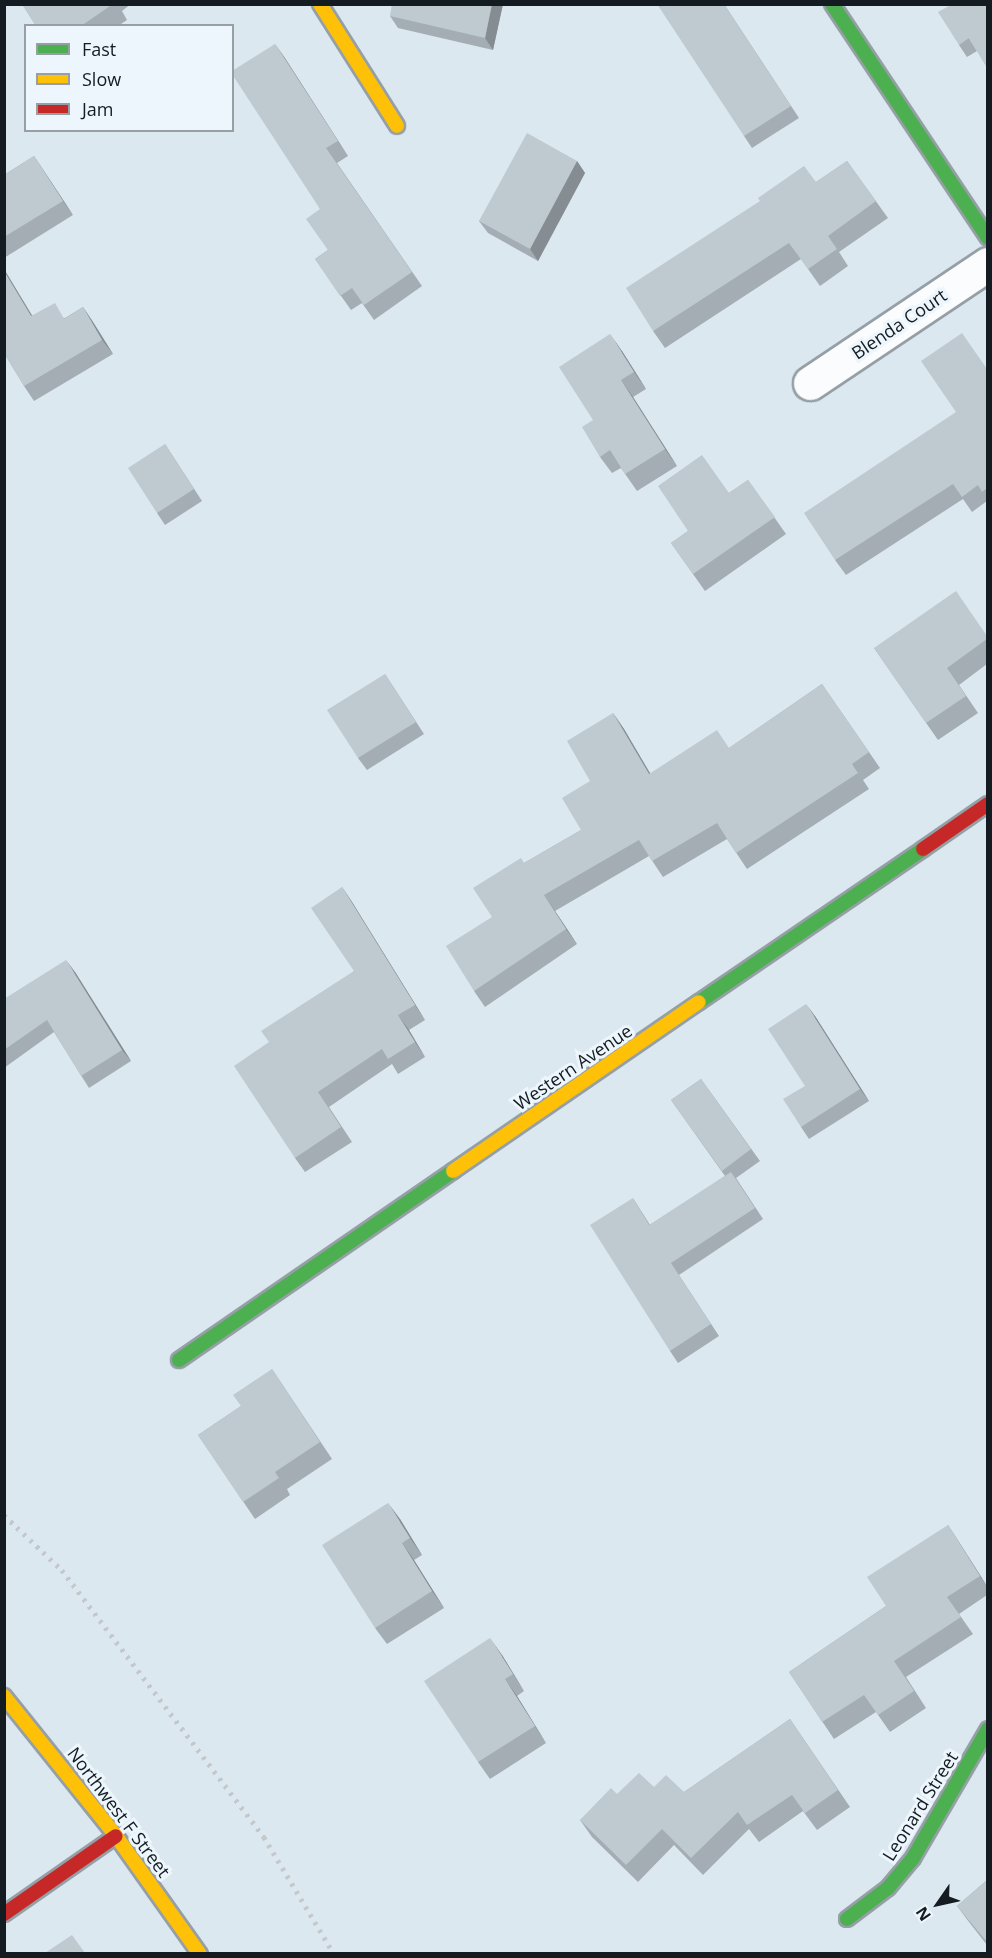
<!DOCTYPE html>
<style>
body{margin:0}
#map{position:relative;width:992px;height:1958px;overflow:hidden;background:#dbe8f0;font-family:"Open Sans",sans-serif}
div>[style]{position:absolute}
.roads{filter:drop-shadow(2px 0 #959fa5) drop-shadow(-2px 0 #959fa5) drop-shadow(0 2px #959fa5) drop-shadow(0 -2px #959fa5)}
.street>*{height:33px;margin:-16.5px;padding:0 16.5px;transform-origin:16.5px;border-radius:16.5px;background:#fafcfd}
.fast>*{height:14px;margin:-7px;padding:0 7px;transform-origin:7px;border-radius:7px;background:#4caf50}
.slow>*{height:14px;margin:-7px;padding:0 7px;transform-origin:7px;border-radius:7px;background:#ffc107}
.jam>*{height:14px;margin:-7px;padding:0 7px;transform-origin:7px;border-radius:7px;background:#c62828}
.rail>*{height:4.5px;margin-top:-2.25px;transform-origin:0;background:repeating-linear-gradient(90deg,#c4c8ca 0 3px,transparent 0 9px)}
.wall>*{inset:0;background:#a3adb3}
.shaded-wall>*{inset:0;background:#858d92}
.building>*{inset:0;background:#bec9d0}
span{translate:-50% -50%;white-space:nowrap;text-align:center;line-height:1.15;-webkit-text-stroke:6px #ecf6fc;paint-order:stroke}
.street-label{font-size:18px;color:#141c21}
.frame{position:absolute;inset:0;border:6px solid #141c21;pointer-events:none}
.legend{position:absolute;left:24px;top:24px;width:210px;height:108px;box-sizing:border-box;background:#ecf6fc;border:2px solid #969fa4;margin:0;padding:8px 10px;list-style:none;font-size:18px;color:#141c21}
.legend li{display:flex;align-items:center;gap:12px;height:30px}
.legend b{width:30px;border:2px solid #969fa4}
.north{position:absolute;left:908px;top:1874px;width:60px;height:60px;-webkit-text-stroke:4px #ecf6fc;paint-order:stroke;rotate:236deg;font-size:16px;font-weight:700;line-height:24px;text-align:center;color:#141c21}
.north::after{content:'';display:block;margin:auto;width:21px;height:27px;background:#141c21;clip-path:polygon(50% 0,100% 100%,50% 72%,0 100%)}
</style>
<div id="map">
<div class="roads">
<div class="street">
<i style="left:810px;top:383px;width:214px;rotate:-33.8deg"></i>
</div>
<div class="fast">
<i style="left:832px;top:4px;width:281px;rotate:56.3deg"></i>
<i style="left:699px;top:1002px;width:271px;rotate:-34.3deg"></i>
<i style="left:179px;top:1360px;width:333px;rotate:-34.6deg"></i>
<i style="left:847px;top:1919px;width:51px;rotate:-37.1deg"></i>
<i style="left:888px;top:1888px;width:39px;rotate:-50deg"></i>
<i style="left:913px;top:1858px;width:149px;rotate:-59.8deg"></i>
</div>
<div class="slow">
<i style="left:320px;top:4px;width:144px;rotate:57.7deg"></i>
<i style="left:453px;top:1171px;width:298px;rotate:-34.5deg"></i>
<i style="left:4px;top:1696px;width:179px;rotate:51.3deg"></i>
<i style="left:116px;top:1836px;width:145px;rotate:54.6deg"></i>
</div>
<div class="jam">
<i style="left:923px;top:849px;width:79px;rotate:-34.7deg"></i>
<i style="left:4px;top:1914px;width:136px;rotate:-34.9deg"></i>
</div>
</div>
<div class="rail">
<i style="left:4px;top:1515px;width:80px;rotate:43.5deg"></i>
<i style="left:62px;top:1570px;width:335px;rotate:52.9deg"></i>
<i style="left:264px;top:1837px;width:136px;rotate:59.1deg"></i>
</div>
<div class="wall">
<i style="clip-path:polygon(22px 4px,131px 4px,122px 11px,127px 20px,118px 26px,36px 26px)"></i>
<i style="clip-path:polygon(503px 4px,493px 50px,398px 28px,390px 16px)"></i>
<i style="clip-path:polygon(724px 4px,799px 118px,752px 148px,744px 136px)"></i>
<i style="clip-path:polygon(949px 6px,977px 51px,967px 57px,959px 45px)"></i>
<i style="clip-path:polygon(275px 44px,348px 156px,337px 163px,422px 286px,374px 320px,362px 303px,351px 310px,315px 259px,328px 250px,320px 209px)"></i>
<i style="clip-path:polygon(34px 156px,73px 215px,4px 258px,4px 175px)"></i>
<i style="clip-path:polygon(577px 161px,585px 173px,538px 261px,488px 233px,479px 221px)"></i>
<i style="clip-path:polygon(847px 161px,888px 218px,839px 252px,848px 266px,820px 286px,801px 259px,665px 348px,653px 331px,816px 182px)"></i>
<i style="clip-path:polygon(4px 269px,32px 315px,65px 318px,83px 307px,93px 322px,113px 354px,34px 401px,24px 386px,4px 353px)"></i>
<i style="clip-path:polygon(622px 351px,646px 389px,633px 397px,677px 466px,637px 491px,621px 468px,612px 473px,600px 457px,593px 420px)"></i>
<i style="clip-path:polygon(987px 369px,987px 501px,972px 512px,963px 499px,846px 575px,835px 560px,956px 412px)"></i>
<i style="clip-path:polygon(165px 444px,202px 501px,165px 525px,157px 513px)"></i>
<i style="clip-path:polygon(748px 480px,786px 534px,705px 591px,671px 543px,688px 531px,729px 493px)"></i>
<i style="clip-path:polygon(987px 636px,987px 664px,959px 685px,978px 713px,938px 740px,874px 648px)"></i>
<i style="clip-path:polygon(385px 674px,424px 734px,367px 770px,358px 758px)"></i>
<i style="clip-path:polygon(822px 684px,880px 768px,863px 780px,869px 789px,747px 869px,727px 839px,663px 877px,649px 856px,555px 911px,577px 944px,485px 1007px,474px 991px,492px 917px,524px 863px,581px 830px,590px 781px,613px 713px,624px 729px,650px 774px,729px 748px)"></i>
<i style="clip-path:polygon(342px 887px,352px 902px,425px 1020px,409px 1030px,425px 1057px,398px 1074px,392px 1064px,329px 1107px,352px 1142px,305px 1172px,295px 1158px,269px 1042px,354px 971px)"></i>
<i style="clip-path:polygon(75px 972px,131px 1061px,89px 1088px,54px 1032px,4px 1068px,4px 999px)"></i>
<i style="clip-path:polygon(815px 1016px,869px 1101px,809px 1139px,801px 1127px,805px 1086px)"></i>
<i style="clip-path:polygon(701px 1079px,760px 1161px,736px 1178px,763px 1219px,679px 1275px,719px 1336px,678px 1363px,670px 1351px,633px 1198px,650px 1225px,725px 1176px,671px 1100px)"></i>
<i style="clip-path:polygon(272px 1369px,332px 1459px,287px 1489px,290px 1495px,255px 1519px,198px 1435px,241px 1406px)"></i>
<i style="clip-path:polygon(400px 1519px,422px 1555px,414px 1560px,444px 1608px,387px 1644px,375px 1628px)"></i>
<i style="clip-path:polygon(948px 1525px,987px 1586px,987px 1595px,959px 1614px,973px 1634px,906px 1677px,926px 1708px,890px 1732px,876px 1712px,834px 1739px,789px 1672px,886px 1606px)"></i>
<i style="clip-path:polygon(502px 1655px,524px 1691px,517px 1696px,546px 1743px,490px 1779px,478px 1762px)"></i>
<i style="clip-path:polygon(790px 1719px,850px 1807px,817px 1830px,803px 1811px,759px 1842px,749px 1829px,703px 1875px,674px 1845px,638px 1882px,592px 1837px,580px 1820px,617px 1794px,654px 1787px,684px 1792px)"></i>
<i style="clip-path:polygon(987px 1880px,987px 1945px,969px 1922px,957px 1906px)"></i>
</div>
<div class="shaded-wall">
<i style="clip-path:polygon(492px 4px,503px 4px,493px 50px,485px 38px)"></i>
<i style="clip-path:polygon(275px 44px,285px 58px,348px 156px,338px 141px)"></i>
<i style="clip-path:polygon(34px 156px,44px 171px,73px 215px,63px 201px)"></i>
<i style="clip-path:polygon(577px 161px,585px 173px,538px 261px,530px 249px)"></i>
<i style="clip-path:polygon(4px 269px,41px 331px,31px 316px,4px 271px)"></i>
<i style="clip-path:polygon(83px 307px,93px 322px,113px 354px,102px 340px)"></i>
<i style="clip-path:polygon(610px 334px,622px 351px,646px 389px,634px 372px)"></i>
<i style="clip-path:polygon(621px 380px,633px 397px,677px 466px,665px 449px)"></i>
<i style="clip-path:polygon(613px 713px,624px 729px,660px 790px,649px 774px)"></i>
<i style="clip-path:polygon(342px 887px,352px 902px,425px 1020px,415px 1005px)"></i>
<i style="clip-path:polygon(544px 895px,555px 911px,577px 944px,566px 929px)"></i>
<i style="clip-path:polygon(66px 960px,75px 972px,131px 1061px,122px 1050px)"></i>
<i style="clip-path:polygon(806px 1004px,815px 1016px,869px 1101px,860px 1089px)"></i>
<i style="clip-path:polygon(398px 1015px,409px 1030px,425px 1057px,415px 1042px)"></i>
<i style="clip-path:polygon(388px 1503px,400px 1519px,422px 1555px,410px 1538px)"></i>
<i style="clip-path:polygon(948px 1525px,959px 1542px,987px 1586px,980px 1576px)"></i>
<i style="clip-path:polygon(402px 1543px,414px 1560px,444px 1608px,432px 1591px)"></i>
<i style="clip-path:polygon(490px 1638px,502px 1655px,524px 1691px,513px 1674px)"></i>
<i style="clip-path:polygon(505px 1679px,517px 1696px,546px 1743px,535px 1726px)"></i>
</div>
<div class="building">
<i style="clip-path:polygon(22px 4px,113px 4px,81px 26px,36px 26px)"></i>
<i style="clip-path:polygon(392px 4px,492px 4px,485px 38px,390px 16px)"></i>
<i style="clip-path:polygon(657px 4px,724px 4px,791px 106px,744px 136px)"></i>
<i style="clip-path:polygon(948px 4px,987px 4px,987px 68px,969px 38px,959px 45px,938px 12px,949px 6px)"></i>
<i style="clip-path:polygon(275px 44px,338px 141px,326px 148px,412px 272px,364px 305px,352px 288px,340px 296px,315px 259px,328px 250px,306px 219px,320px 209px,232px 74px,232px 71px)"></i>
<i style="clip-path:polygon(527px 133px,577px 161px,530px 249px,479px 221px)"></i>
<i style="clip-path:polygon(34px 156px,63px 201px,4px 237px,4px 175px)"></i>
<i style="clip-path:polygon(847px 161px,876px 201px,828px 236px,837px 249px,808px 269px,789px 243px,653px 331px,626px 288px,760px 201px,758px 198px,804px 166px,816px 182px)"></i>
<i style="clip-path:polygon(4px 271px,31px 316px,55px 303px,64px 319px,83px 307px,102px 340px,24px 386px,4px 353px)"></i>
<i style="clip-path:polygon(962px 333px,987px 369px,987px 488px,982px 492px,978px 485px,962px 497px,953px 484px,835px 560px,804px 513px,956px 412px,921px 361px)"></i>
<i style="clip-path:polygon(610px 334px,634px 372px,621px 380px,665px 449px,625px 474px,610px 450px,600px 457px,582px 427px,593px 420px,559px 367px)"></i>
<i style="clip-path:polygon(165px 444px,194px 489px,157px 513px,128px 468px)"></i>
<i style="clip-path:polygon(702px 455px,729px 493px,748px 480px,775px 517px,693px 574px,671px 543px,688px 531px,658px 486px)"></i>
<i style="clip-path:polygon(956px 591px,987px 636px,987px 639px,947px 668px,966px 696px,926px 723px,874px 648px)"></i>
<i style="clip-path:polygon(385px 674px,416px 722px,358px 758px,327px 710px)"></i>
<i style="clip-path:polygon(822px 684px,869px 752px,852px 764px,858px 773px,736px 853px,717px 823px,652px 861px,639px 840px,544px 895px,566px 929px,474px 991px,446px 946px,492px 917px,473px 888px,521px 858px,524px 863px,581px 830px,562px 798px,590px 781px,567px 741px,613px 713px,649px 774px,717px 730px,729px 748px)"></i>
<i style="clip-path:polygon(342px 887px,415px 1005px,398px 1015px,415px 1042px,388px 1059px,382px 1049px,318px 1092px,341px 1127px,295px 1158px,234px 1066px,269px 1042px,261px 1031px,354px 971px,311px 908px)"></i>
<i style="clip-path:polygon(66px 960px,122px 1050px,81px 1076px,47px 1020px,4px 1050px,4px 999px)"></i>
<i style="clip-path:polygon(806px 1004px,860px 1089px,801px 1127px,783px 1099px,805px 1086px,768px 1029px)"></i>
<i style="clip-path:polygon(701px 1079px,751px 1149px,722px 1171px,671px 1100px)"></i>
<i style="clip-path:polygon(731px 1172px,755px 1208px,671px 1263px,711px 1324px,670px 1351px,590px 1225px,633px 1198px,649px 1225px)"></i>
<i style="clip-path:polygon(272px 1369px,320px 1442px,275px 1472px,279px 1478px,243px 1502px,198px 1435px,241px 1406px,233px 1395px)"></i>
<i style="clip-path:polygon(388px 1503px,410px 1538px,402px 1543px,432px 1591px,375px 1628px,322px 1545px)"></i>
<i style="clip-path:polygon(948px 1525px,980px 1576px,947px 1597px,961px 1617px,894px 1661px,914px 1691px,878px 1715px,864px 1695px,822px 1722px,789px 1672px,886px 1606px,867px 1577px)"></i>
<i style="clip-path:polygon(490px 1638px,513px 1674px,505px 1679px,535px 1726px,478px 1762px,424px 1681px)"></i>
<i style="clip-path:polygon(790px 1719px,838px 1790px,805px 1813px,792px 1795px,747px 1825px,738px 1812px,691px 1858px,662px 1829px,626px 1865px,580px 1820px,611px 1788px,617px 1794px,639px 1773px,654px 1787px,666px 1775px,684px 1792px)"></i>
<i style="clip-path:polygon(987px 1880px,987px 1942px,957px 1906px)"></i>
<i style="clip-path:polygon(72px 1935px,85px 1953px,45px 1953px)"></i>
</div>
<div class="street-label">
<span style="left:899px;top:324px;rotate:-34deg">Blenda Court</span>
<span style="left:573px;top:1067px;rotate:-34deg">Western Avenue</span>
<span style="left:920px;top:1806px;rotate:-58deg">Leonard Street</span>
<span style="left:119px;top:1812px;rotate:53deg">Northwest F Street</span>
</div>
<div class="frame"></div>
<ul class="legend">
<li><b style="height:8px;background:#4caf50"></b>Fast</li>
<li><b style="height:8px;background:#ffc107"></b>Slow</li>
<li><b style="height:8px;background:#c62828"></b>Jam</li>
</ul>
<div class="north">N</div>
</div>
